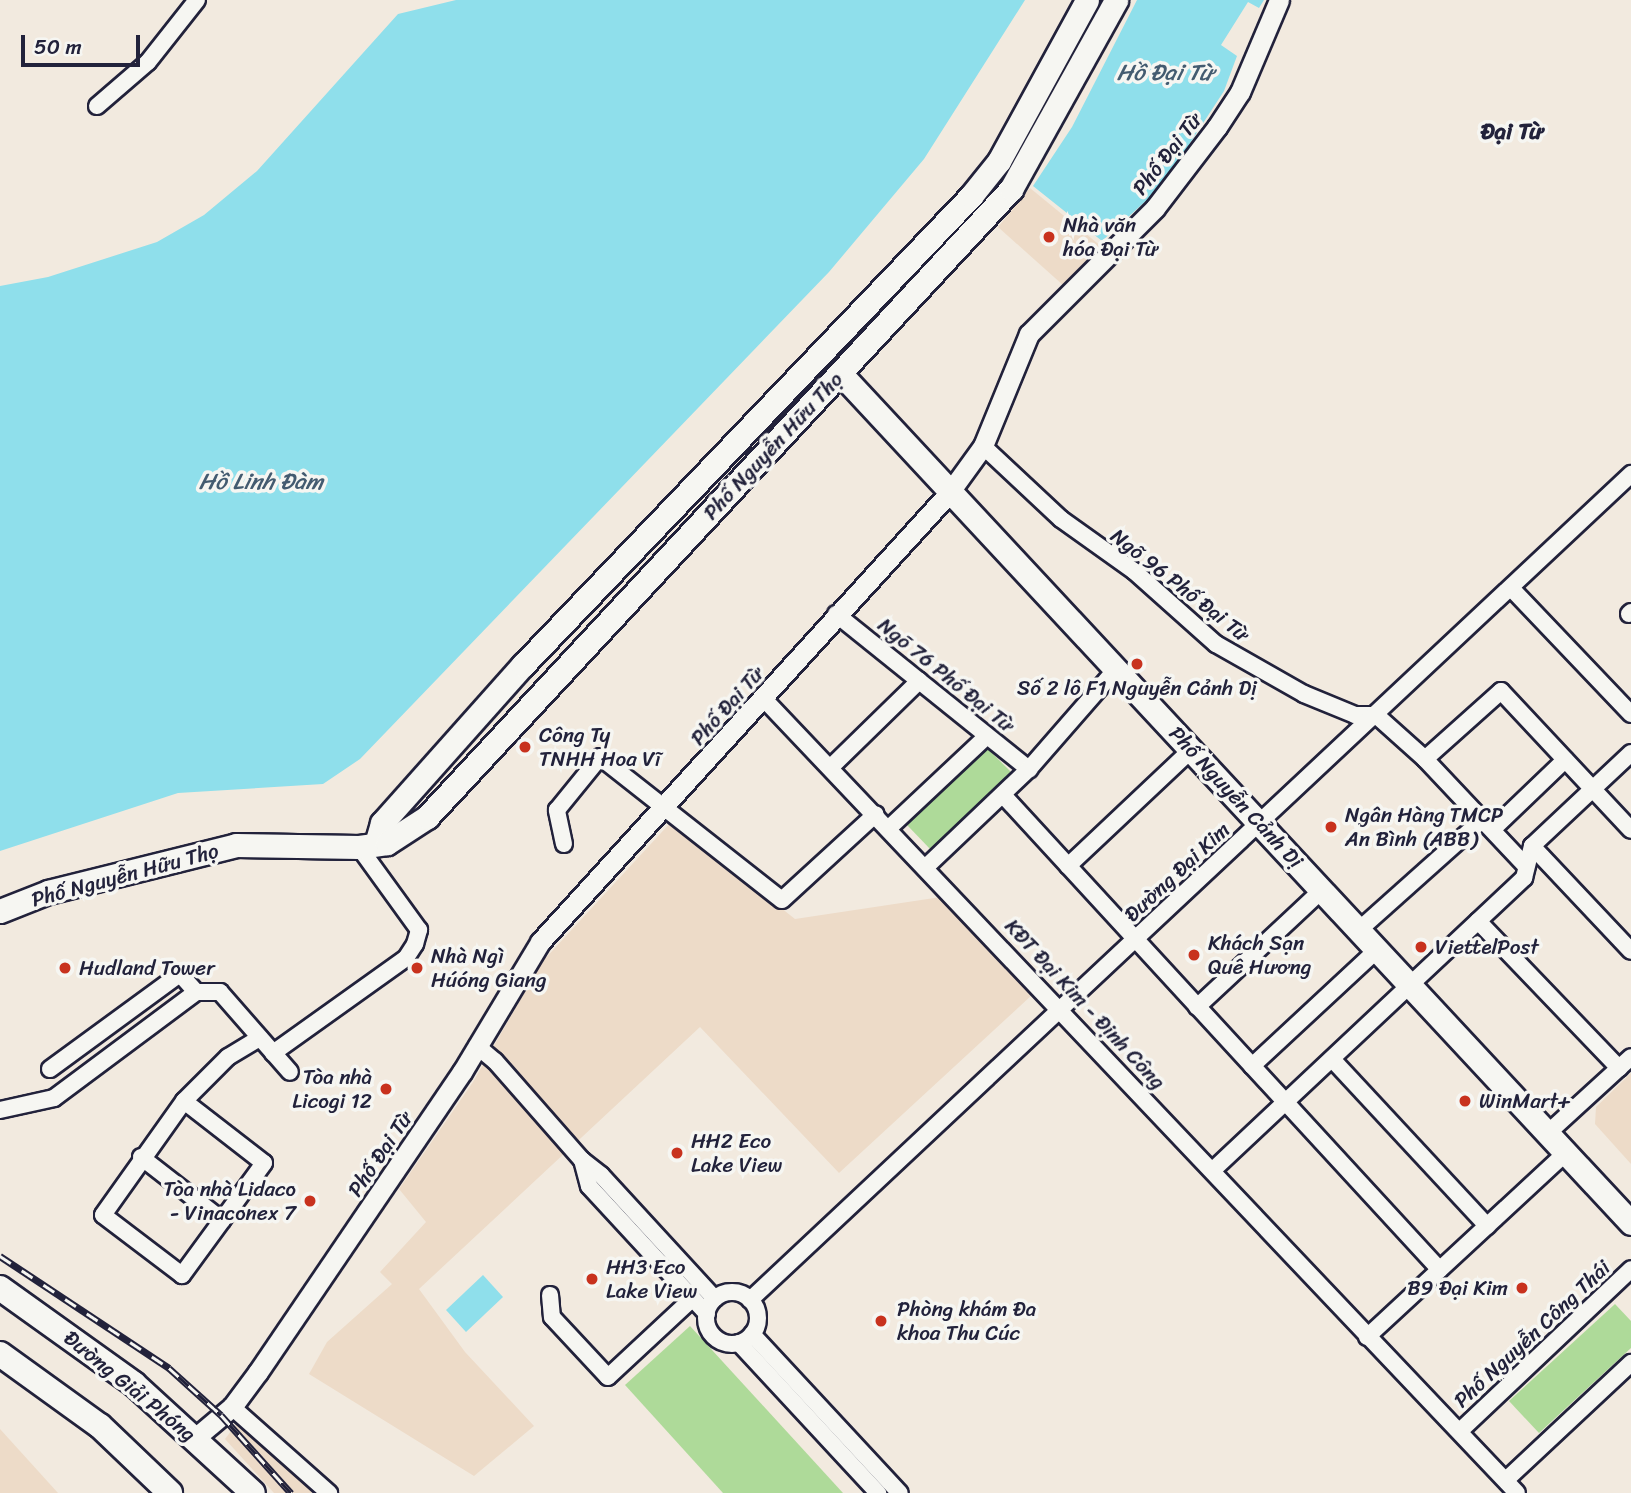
<!DOCTYPE html>
<meta charset="utf-8">
<style>
body{margin:0}
#map{position:relative;width:1631px;height:1493px;overflow:hidden;background:#f2eadf;font-family:Sriracha,sans-serif}
div>[style]{position:absolute}
.built>*{inset:0;background:#eddbc8}
.green>*{inset:0;background:#aeda99}
.water>*{inset:0;background:#8fdfeb}
.roads{filter:drop-shadow(2px 0 #22223b) drop-shadow(-2px 0 #22223b) drop-shadow(0 2px #22223b) drop-shadow(0 -2px #22223b)}
.minor>*{height:16px;margin:-8px;padding:0 8px;transform-origin:8px;border-radius:8px;background:#f6f6f2}
.minor>.ring{margin:-8px;padding:0;box-sizing:content-box;background:none;border:16px solid #f6f6f2;border-radius:50%}
.tertiary>*{height:19px;margin:-9.5px;padding:0 9.5px;transform-origin:9.5px;border-radius:9.5px;background:#f6f6f2}
.secondary>*{height:23px;margin:-11.5px;padding:0 11.5px;transform-origin:11.5px;border-radius:11.5px;background:#f6f6f2}
.primary>*{height:24px;margin:-12px;padding:0 12px;transform-origin:12px;border-radius:12px;background:#f6f6f2}
.rail>*{height:7px;margin-top:-3.5px;transform-origin:0;background:repeating-linear-gradient(90deg,#f6f6f2 0 13px,#22223b 0 26px);box-sizing:border-box;border-block:2px solid #22223b}
.dots>*{width:19px;height:19px;translate:-50% -50%;box-sizing:border-box;border:4px solid #f6f6f2;border-radius:50%}
span{translate:-50% -50%;white-space:nowrap;text-align:center;line-height:1.15;-webkit-text-stroke:7px #f6f6f2;paint-order:stroke}
.street-label{font-size:21px;color:#22223b}
.poi-label{font-size:21px;color:#22223b}
.left{translate:0 -50%;text-align:left}
.right{translate:-100% -50%;text-align:right}
.water-label{font-size:23px;color:#435b70;font-style:italic}
.neighbourhood-label{font-size:23px;color:#22223b;font-weight:700}
.scale{position:absolute;left:21px;top:35px;width:119px;height:32px;box-sizing:border-box;border:4px solid #22223b;border-top:0;padding-left:9px;font-size:21px;line-height:24px;white-space:nowrap;color:#22223b;-webkit-text-stroke:5px #f6f6f2;paint-order:stroke}
</style>
<div id="map">
<div class="built">
<i style="clip-path:polygon(1030px 188px,1102px 247px,1064px 286px,998px 227px)"></i>
<i style="clip-path:polygon(672px 821px,795px 919px,941px 897px,1032px 995px,839px 1173px,700px 1027px,419px 1289px,465px 1352px,534px 1426px,474px 1476px,309px 1374px,327px 1342px,392px 1284px,380px 1272px,426px 1222px,399px 1189px,473px 1082px,542px 962px)"></i>
<i style="clip-path:polygon(1631px 1073px,1631px 1164px,1595px 1124px,1596px 1107px)"></i>
<i style="clip-path:polygon(241px 1418px,315px 1493px,274px 1493px,225px 1439px)"></i>
<i style="clip-path:polygon(0 1429px,58px 1493px,0 1493px)"></i>
</div>
<div class="green">
<i style="clip-path:polygon(987px 748px,1012px 773px,932px 851px,907px 825px)"></i>
<i style="clip-path:polygon(1615px 1304px,1631px 1321px,1631px 1348px,1539px 1433px,1509px 1401px)"></i>
<i style="clip-path:polygon(690px 1326px,843px 1493px,723px 1493px,625px 1385px)"></i>
</div>
<div class="water">
<i style="clip-path:polygon(456px 0,1025px 0,924px 159px,829px 272px,360px 759px,323px 784px,178px 793px,0 851px,0 286px,48px 277px,157px 242px,204px 215px,257px 171px,398px 14px)"></i>
<i style="clip-path:polygon(1137px 0,1264px 0,1259px 8px,1248px 2px,1221px 45px,1237px 56px,1224px 91px,1162px 186px,1102px 241px,1033px 186px,1072px 127px)"></i>
<i style="clip-path:polygon(483px 1275px,503px 1297px,466px 1332px,446px 1310px)"></i>
</div>
<div class="roads">
<div class="minor">
<i style="left:97px;top:106px;width:67px;rotate:-40.8deg"></i>
<i style="left:148px;top:62px;width:79px;rotate:-51.7deg"></i>
<i style="left:983px;top:446px;width:107px;rotate:43.1deg"></i>
<i style="left:1061px;top:519px;width:90px;rotate:35.5deg"></i>
<i style="left:1134px;top:571px;width:110px;rotate:41.7deg"></i>
<i style="left:1216px;top:644px;width:101px;rotate:29.6deg"></i>
<i style="left:1304px;top:694px;width:55px;rotate:22.4deg"></i>
<i style="left:1355px;top:715px;width:21px"></i>
<i style="left:1376px;top:715px;width:66px;rotate:41.9deg"></i>
<i style="left:1425px;top:759px;width:147px;rotate:46.7deg"></i>
<i style="left:1511px;top:588px;width:174px;rotate:46.4deg"></i>
<i style="left:836px;top:614px;width:248px;rotate:38.8deg"></i>
<i style="left:1629px;top:614px;width:3px;rotate:-45deg"></i>
<i style="left:764px;top:699px;width:1094px;rotate:46.52deg"></i>
<i style="left:1425px;top:759px;width:102px;rotate:-41.8deg"></i>
<i style="left:1501px;top:691px;width:190px;rotate:46.9deg"></i>
<i style="left:832px;top:766px;width:122px;rotate:-44.3deg"></i>
<i style="left:1003px;top:795px;width:645px;rotate:47.39deg"></i>
<i style="left:889px;top:828px;width:134px;rotate:-43.2deg"></i>
<i style="left:1493px;top:829px;width:100px;rotate:-43.8deg"></i>
<i style="left:564px;top:844px;width:35px;rotate:-102deg"></i>
<i style="left:557px;top:810px;width:68px;rotate:-50.9deg"></i>
<i style="left:600px;top:757px;width:231px;rotate:38.2deg"></i>
<i style="left:782px;top:900px;width:127px;rotate:-42.5deg"></i>
<i style="left:1532px;top:846px;width:144px;rotate:46.7deg"></i>
<i style="left:927px;top:866px;width:141px;rotate:-43.6deg"></i>
<i style="left:1029px;top:769px;width:134px;rotate:-48.9deg"></i>
<i style="left:1068px;top:866px;width:170px;rotate:-43.3deg"></i>
<i style="left:1478px;top:921px;width:204px;rotate:46.2deg"></i>
<i style="left:1359px;top:930px;width:166px;rotate:-41.8deg"></i>
<i style="left:1197px;top:1007px;width:171px;rotate:-43.1deg"></i>
<i style="left:477px;top:1046px;width:23px;rotate:40deg"></i>
<i style="left:495px;top:1061px;width:132px;rotate:48.7deg"></i>
<i style="left:582px;top:1160px;width:24px;rotate:38deg"></i>
<i style="left:601px;top:1175px;width:168px;rotate:47.4deg"></i>
<i style="left:273px;top:1053px;width:163px;rotate:-35.5deg"></i>
<i style="left:406px;top:958px;width:17px;rotate:-57deg"></i>
<i style="left:415px;top:944px;width:15px;rotate:-74deg"></i>
<i style="left:419px;top:930px;width:102px;rotate:-125.9deg"></i>
<i style="left:1332px;top:1059px;width:228px;rotate:47.1deg"></i>
<i style="left:1252px;top:1066px;width:171px;rotate:-42.9deg"></i>
<i style="left:50px;top:1069px;width:161px;rotate:-36.2deg"></i>
<i style="left:180px;top:974px;width:24px;rotate:48deg"></i>
<i style="left:184px;top:1101px;width:101px;rotate:37.8deg"></i>
<i style="left:264px;top:1163px;width:139px;rotate:126.2deg"></i>
<i style="left:182px;top:1275px;width:99px;rotate:-142.8deg"></i>
<i style="left:103px;top:1215px;width:140px;rotate:-54.6deg"></i>
<i style="left:184px;top:1101px;width:62px;rotate:-45deg"></i>
<i style="left:228px;top:1057px;width:37px;rotate:-31deg"></i>
<i style="left:0;top:1110px;width:55px;rotate:-12.5deg"></i>
<i style="left:54px;top:1098px;width:177px;rotate:-36.7deg"></i>
<i style="left:196px;top:992px;width:24px"></i>
<i style="left:220px;top:992px;width:106px;rotate:48.8deg"></i>
<i style="left:1549px;top:1132px;width:111px;rotate:-42.4deg"></i>
<i style="left:141px;top:1157px;width:103px;rotate:37.9deg"></i>
<i style="left:582px;top:1160px;width:27px;rotate:75deg"></i>
<i style="left:589px;top:1186px;width:174px;rotate:47.3deg"></i>
<i style="left:1213px;top:1170px;width:427px;rotate:-43.2deg"></i>
<i style="left:1524px;top:878px;width:33px;rotate:-76deg"></i>
<i style="left:1532px;top:846px;width:136px;rotate:-43.2deg"></i>
<i class="ring" style="left:706px;top:1292px;width:36px;height:36px"></i>
<i style="left:550px;top:1295px;width:22px;rotate:85deg"></i>
<i style="left:552px;top:1317px;width:82px;rotate:47deg"></i>
<i style="left:608px;top:1377px;width:115px;rotate:-42.9deg"></i>
<i style="left:750px;top:1300px;width:1208px;rotate:-43.15deg"></i>
<i style="left:752px;top:1334px;width:217px;rotate:47.1deg"></i>
<i style="left:1367px;top:1337px;width:272px;rotate:-42.8deg"></i>
<i style="left:739px;top:1343px;width:205px;rotate:47.2deg"></i>
<i style="left:232px;top:1407px;width:130px;rotate:41.6deg"></i>
<i style="left:1461px;top:1430px;width:234px;rotate:-43.4deg"></i>
<i style="left:1507px;top:1479px;width:170px;rotate:-43.1deg"></i>
</div>
<div class="tertiary">
<i style="left:195px;top:1438px;width:48px;rotate:-40deg"></i>
<i style="left:232px;top:1407px;width:44px;rotate:-53.4deg"></i>
<i style="left:258px;top:1372px;width:363px;rotate:-55.8deg"></i>
<i style="left:462px;top:1072px;width:152px;rotate:-59deg"></i>
<i style="left:540px;top:942px;width:607px;rotate:-47.67deg"></i>
<i style="left:949px;top:493px;width:58px;rotate:-54.1deg"></i>
<i style="left:983px;top:446px;width:121px;rotate:-67.7deg"></i>
<i style="left:1029px;top:334px;width:178px;rotate:-45deg"></i>
<i style="left:1155px;top:208px;width:102px;rotate:-52.6deg"></i>
<i style="left:1217px;top:127px;width:42px;rotate:-56.7deg"></i>
<i style="left:1240px;top:92px;width:100px;rotate:-67deg"></i>
</div>
<div class="secondary">
<i style="left:840px;top:373px;width:1161px;rotate:47.06deg"></i>
<i style="left:376px;top:844px;width:22px;rotate:-74deg"></i>
<i style="left:382px;top:823px;width:212px;rotate:-48.3deg"></i>
<i style="left:523px;top:665px;width:649px;rotate:-46.31deg"></i>
<i style="left:971px;top:196px;width:45px;rotate:-51.3deg"></i>
<i style="left:999px;top:161px;width:183px;rotate:-61.3deg"></i>
<i style="left:0;top:911px;width:52px;rotate:-21.6deg"></i>
<i style="left:48px;top:892px;width:194px;rotate:-14deg"></i>
<i style="left:236px;top:845px;width:123px;rotate:0.9deg"></i>
<i style="left:359px;top:847px;width:28px;rotate:-8deg"></i>
<i style="left:387px;top:843px;width:48px;rotate:-33deg"></i>
<i style="left:427px;top:817px;width:858px;rotate:-47.08deg"></i>
<i style="left:1011px;top:189px;width:216px;rotate:-60.9deg"></i>
</div>
<div class="primary">
<i style="left:0;top:1288px;width:165px;rotate:35.6deg"></i>
<i style="left:134px;top:1384px;width:161px;rotate:42.5deg"></i>
<i style="left:0;top:1354px;width:123px;rotate:35.8deg"></i>
<i style="left:100px;top:1426px;width:97px;rotate:43.7deg"></i>
</div>
</div>
<div class="rail">
<i style="left:0;top:1256px;width:203px;rotate:33.5deg"></i>
<i style="left:169px;top:1368px;width:70px;rotate:42.1deg"></i>
<i style="left:221px;top:1415px;width:105px;rotate:48.1deg"></i>
</div>
<div class="dots">
<i style="left:1049px;top:237px;background:#c8321e"></i>
<i style="left:1137px;top:664px;background:#c8321e"></i>
<i style="left:525px;top:747px;background:#c8321e"></i>
<i style="left:1331px;top:827px;background:#c8321e"></i>
<i style="left:1421px;top:947px;background:#c8321e"></i>
<i style="left:1194px;top:955px;background:#c8321e"></i>
<i style="left:65px;top:968px;background:#c8321e"></i>
<i style="left:417px;top:968px;background:#c8321e"></i>
<i style="left:386px;top:1089px;background:#c8321e"></i>
<i style="left:1465px;top:1101px;background:#c8321e"></i>
<i style="left:677px;top:1153px;background:#c8321e"></i>
<i style="left:310px;top:1201px;background:#c8321e"></i>
<i style="left:592px;top:1279px;background:#c8321e"></i>
<i style="left:1522px;top:1288px;background:#c8321e"></i>
<i style="left:881px;top:1321px;background:#c8321e"></i>
</div>
<div class="street-label">
<span style="left:1167px;top:154px;rotate:-52deg">Phố Đại Từ</span>
<span style="left:773px;top:446px;rotate:-47deg">Phố Nguyễn Hữu Thọ</span>
<span style="left:1180px;top:585px;rotate:38deg">Ngõ 96 Phố Đại Từ</span>
<span style="left:946px;top:675px;rotate:39deg">Ngõ 76 Phố Đại Từ</span>
<span style="left:727px;top:706px;rotate:-48deg">Phố Đại Từ</span>
<span style="left:1236px;top:797px;rotate:47deg">Phố Nguyễn Cảnh Dị</span>
<span style="left:1177px;top:872px;rotate:-43deg">Đường Đại Kim</span>
<span style="left:125px;top:875px;rotate:-15deg">Phố Nguyễn Hữu Thọ</span>
<span style="left:1085px;top:1004px;rotate:47deg">KĐT Đại Kim - Định Công</span>
<span style="left:380px;top:1154px;rotate:-56deg">Phố Đại Từ</span>
<span style="left:1532px;top:1334px;rotate:-43deg">Phố Nguyễn Công Thái</span>
<span style="left:130px;top:1386px;rotate:39deg">Đường Giải Phóng</span>
</div>
<div class="poi-label">
<span class="left" style="left:1063px;top:237px">Nhà văn<br>hóa Đại Từ</span>
<span style="left:1137px;top:688px">Số 2 lô F1 Nguyễn Cảnh Dị</span>
<span class="left" style="left:539px;top:747px">Công Ty<br>TNHH Hoa Vĩ</span>
<span class="left" style="left:1345px;top:827px">Ngân Hàng TMCP<br>An Bình (ABB)</span>
<span class="left" style="left:1208px;top:955px">Khách Sạn<br>Quê Hương</span>
<span class="left" style="left:1435px;top:947px">ViettelPost</span>
<span class="left" style="left:431px;top:968px">Nhà Ngì<br>Húóng Giang</span>
<span class="left" style="left:79px;top:968px">Hudland Tower</span>
<span class="right" style="left:372px;top:1089px">Tòa nhà<br>Licogi 12</span>
<span class="left" style="left:1479px;top:1101px">WinMart+</span>
<span class="left" style="left:691px;top:1153px">HH2 Eco<br>Lake View</span>
<span class="right" style="left:296px;top:1201px">Tòa nhà Lidaco<br>- Vinaconex 7</span>
<span class="left" style="left:606px;top:1279px">HH3 Eco<br>Lake View</span>
<span class="right" style="left:1508px;top:1288px">B9 Đại Kim</span>
<span class="left" style="left:897px;top:1321px">Phòng khám Đa<br>khoa Thu Cúc</span>
</div>
<div class="water-label">
<span style="left:1165px;top:73px">Hồ Đại Từ</span>
<span style="left:261px;top:482px">Hồ Linh Đàm</span>
</div>
<div class="neighbourhood-label">
<span style="left:1512px;top:132px">Đại Từ</span>
</div>
<div class="scale">50 m</div>
</div>
